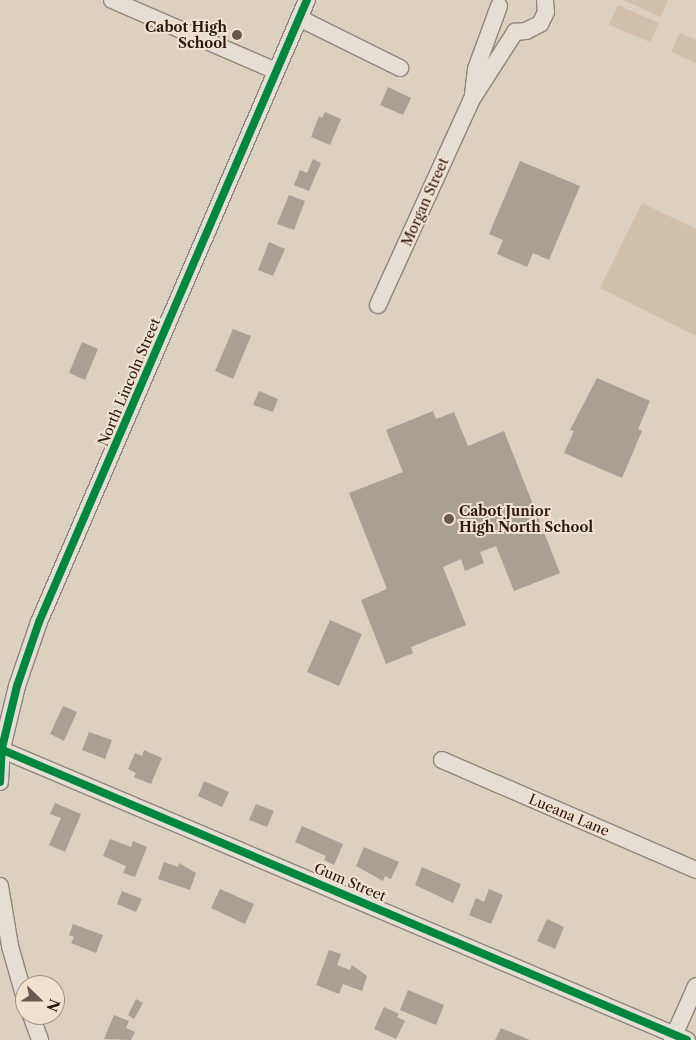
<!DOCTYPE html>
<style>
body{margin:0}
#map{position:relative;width:696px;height:1040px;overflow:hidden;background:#dcd0bf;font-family:"Libre Caslon Text",serif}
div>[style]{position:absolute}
.green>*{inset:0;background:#d1c0a9}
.building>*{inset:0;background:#a9a094}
.roads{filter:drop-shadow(1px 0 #8e857b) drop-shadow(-1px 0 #8e857b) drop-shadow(0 1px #8e857b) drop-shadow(0 -1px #8e857b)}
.minor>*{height:16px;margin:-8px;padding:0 8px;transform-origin:8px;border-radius:8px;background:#e4ded5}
.cycleway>*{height:8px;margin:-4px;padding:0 4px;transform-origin:4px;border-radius:4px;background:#00873e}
.dots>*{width:14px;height:14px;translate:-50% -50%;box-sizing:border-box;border:2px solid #f0e2ce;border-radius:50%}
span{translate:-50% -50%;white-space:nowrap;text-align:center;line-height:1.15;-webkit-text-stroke:4px #f0e2ce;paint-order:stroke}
.poi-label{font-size:14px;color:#2b170f;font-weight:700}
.right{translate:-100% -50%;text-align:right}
.left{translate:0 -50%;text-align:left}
.street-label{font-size:14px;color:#2b170f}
.north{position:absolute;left:15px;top:975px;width:50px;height:50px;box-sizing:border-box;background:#f0e2ce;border:1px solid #a19182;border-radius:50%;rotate:112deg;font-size:14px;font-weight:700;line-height:20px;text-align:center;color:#2b170f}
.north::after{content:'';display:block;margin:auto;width:18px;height:22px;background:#69584d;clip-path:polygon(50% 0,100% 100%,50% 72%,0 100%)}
</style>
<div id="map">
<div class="green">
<i style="clip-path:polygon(623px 0,668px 0,661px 17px)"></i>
<i style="clip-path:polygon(618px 5px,659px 23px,650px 42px,609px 25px)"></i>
<i style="clip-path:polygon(680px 33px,696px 40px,696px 63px,671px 52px)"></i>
<i style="clip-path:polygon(642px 203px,696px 229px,696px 336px,600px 288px)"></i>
</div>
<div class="building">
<i style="clip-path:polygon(388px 87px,411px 98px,403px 115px,380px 105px)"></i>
<i style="clip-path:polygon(325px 112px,341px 119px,330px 145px,311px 137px,319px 116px,322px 118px)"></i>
<i style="clip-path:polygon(313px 159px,321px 163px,309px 191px,294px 185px,300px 170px,307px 173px)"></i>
<i style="clip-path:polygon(520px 161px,580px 186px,549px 260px,533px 253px,527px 267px,497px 254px,503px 240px,489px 234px)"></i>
<i style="clip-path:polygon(289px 195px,305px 201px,294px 230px,277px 224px)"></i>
<i style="clip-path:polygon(269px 242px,285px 249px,273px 276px,258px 270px)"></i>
<i style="clip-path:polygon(233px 329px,251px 336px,233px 379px,215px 371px)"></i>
<i style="clip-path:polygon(82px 342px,98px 349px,85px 380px,69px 373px)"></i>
<i style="clip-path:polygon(597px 378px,650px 401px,638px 429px,642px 431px,622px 478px,564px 453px,574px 431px,570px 430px)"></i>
<i style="clip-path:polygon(259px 391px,278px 399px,273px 412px,253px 405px)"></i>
<i style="clip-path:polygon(433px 411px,436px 419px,454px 412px,468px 446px,504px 431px,560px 573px,514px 591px,496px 546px,480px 552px,484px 563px,465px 571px,461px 559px,443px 567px,466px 625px,411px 647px,413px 653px,386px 664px,361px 600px,387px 589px,349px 493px,403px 472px,386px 430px)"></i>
<i style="clip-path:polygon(330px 620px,362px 634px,339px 686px,307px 672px)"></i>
<i style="clip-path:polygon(63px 706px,77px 712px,64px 741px,50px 734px)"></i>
<i style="clip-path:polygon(89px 732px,112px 740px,105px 759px,82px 750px)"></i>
<i style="clip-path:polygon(144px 750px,162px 758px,151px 784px,134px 777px,136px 773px,128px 769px,135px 753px,142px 756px)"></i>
<i style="clip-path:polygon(204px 781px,229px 792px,222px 807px,198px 796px)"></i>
<i style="clip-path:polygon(55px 803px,81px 814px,65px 852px,49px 845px,61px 818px,50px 814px)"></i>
<i style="clip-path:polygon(256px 804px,274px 811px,267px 827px,249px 820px)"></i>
<i style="clip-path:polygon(302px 826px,343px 844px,334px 865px,324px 860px,326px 856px,295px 842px)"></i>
<i style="clip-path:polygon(110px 839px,131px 847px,133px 841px,147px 847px,135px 877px,123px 873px,126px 866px,103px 856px)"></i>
<i style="clip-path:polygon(364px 847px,399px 862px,391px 879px,385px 876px,383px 881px,356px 866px)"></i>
<i style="clip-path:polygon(164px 862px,178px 867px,179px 863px,196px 873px,190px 890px,158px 879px)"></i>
<i style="clip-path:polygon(422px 867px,461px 884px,453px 903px,415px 885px)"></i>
<i style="clip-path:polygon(220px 889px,254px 904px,245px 924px,211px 908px)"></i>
<i style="clip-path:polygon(489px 889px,503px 895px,491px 924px,469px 915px,476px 898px,484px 902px)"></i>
<i style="clip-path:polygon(122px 891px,142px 899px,136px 912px,117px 904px)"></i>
<i style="clip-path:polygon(547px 919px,564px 927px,555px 949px,537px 941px)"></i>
<i style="clip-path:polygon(73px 924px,103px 935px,96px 953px,71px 943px,74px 937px,69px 935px)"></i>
<i style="clip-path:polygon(329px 950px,341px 954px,337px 965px,350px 970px,352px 965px,367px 976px,362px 991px,343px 984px,339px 994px,316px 985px)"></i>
<i style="clip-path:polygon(408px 990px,444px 1005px,436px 1025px,400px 1010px)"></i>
<i style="clip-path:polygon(136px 999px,143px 1003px,134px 1019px,128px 1015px)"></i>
<i style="clip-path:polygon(384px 1007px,399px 1014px,397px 1017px,405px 1021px,396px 1039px,374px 1029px)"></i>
<i style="clip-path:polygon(114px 1015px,129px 1021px,126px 1028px,135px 1032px,131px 1040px,104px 1039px)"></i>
<i style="clip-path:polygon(501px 1028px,530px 1040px,495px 1040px)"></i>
</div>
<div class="roads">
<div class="minor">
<i style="left:112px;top:0;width:179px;rotate:23.4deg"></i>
<i style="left:299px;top:18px;width:113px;rotate:26.3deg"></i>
<i style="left:515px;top:32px;width:11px;rotate:-5deg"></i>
<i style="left:526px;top:31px;width:16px;rotate:-27deg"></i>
<i style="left:540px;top:24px;width:13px;rotate:-63deg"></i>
<i style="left:546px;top:12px;width:12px;rotate:-95deg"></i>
<i style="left:473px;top:94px;width:25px;rotate:-83deg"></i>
<i style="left:476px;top:69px;width:67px;rotate:-69.9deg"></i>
<i style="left:378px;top:305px;width:226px;rotate:-65.5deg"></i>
<i style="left:472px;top:99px;width:80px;rotate:-57.3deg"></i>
<i style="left:0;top:749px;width:746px;rotate:22.96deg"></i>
<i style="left:442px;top:760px;width:277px;rotate:23.4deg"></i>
<i style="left:0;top:782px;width:34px;rotate:-87deg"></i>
<i style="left:2px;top:748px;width:64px;rotate:-76.4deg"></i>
<i style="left:17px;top:686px;width:68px;rotate:-71deg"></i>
<i style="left:39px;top:622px;width:677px;rotate:-66.69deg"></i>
<i style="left:0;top:886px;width:61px;rotate:80.5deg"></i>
<i style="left:10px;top:946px;width:55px;rotate:74.2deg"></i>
<i style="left:31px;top:1015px;width:27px;rotate:70deg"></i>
<i style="left:672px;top:1040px;width:59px;rotate:-66deg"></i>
</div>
</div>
<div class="cycleway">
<i style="left:0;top:749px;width:746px;rotate:22.96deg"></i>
<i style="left:0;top:782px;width:34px;rotate:-87deg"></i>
<i style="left:2px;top:748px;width:64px;rotate:-76.4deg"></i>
<i style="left:17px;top:686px;width:68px;rotate:-71deg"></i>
<i style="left:39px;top:622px;width:677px;rotate:-66.69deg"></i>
</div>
<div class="dots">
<i style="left:237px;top:35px;background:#69584d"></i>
<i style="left:449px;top:519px;background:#69584d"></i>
</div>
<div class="poi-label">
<span class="right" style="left:227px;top:35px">Cabot High<br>School</span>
<span class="left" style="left:459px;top:519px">Cabot Junior<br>High North School</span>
</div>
<div class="street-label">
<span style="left:425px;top:202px;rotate:-66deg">Morgan Street</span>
<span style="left:129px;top:382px;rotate:-67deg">North Lincoln Street</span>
<span style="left:569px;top:815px;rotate:23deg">Lueana Lane</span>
<span style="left:350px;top:882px;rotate:23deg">Gum Street</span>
</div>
<div class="north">N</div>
</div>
